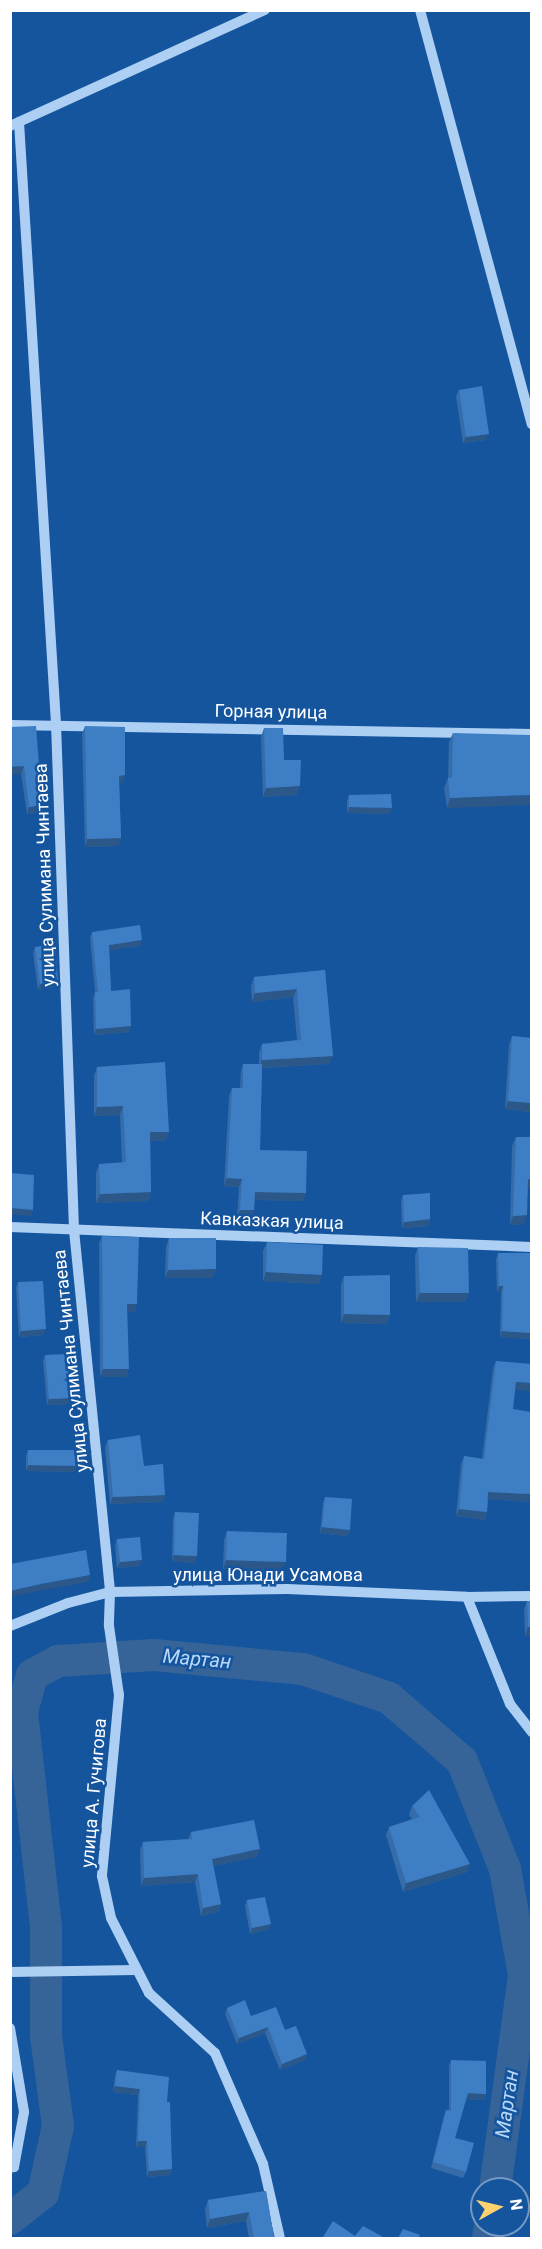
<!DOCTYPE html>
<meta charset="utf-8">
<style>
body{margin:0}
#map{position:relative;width:542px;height:2249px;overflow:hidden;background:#15559e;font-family:Roboto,sans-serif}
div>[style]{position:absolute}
.river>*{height:32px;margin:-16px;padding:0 16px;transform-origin:16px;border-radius:16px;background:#376498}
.minor>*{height:10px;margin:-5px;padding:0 5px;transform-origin:5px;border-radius:5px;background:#adcff3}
.wall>*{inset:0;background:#356ca9}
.shaded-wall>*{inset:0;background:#2b5889}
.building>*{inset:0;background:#3e7ec4}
span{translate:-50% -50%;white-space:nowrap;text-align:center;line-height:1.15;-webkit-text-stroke:5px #15559e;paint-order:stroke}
.street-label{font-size:18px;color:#fff}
.water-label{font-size:20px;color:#bad9f9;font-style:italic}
.frame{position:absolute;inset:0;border:12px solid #fff;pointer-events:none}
.north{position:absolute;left:470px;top:2177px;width:60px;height:60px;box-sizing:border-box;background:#15559e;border:2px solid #7399c5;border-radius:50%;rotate:82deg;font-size:16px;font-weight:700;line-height:24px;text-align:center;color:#fff}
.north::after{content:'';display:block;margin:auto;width:21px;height:27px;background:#ffd16f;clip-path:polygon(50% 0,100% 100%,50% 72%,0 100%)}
</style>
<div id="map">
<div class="river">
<i style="left:10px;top:2219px;width:42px;rotate:-38.2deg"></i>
<i style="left:43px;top:2193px;width:69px;rotate:-77.4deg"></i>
<i style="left:58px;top:2126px;width:91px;rotate:-97.6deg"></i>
<i style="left:46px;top:2036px;width:109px;rotate:-90deg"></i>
<i style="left:46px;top:1927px;width:216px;rotate:-96.4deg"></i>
<i style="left:22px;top:1712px;width:38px;rotate:-75deg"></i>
<i style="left:32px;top:1675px;width:30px;rotate:-28deg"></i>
<i style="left:58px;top:1661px;width:96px;rotate:-3.6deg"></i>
<i style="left:154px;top:1655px;width:150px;rotate:5.4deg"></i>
<i style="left:303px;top:1669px;width:91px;rotate:18.6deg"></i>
<i style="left:389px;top:1698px;width:96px;rotate:40.8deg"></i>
<i style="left:462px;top:1761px;width:116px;rotate:68.3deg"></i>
<i style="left:505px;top:1869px;width:108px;rotate:79.8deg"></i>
<i style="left:524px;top:1975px;width:216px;rotate:97.7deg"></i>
<i style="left:488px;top:2238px;width:13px;rotate:-81deg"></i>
</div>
<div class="minor">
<i style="left:420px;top:10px;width:429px;rotate:74.9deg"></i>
<i style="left:19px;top:122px;width:603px;rotate:86.48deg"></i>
<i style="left:56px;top:724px;width:506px;rotate:87.96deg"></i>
<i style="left:74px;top:1230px;width:364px;rotate:84.3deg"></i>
<i style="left:110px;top:1592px;width:34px;rotate:92deg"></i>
<i style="left:109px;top:1626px;width:70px;rotate:81.8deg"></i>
<i style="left:119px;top:1695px;width:182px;rotate:95.4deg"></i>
<i style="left:102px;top:1876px;width:43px;rotate:77.9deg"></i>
<i style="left:111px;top:1918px;width:84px;rotate:63.1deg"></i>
<i style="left:149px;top:1993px;width:89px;rotate:42.3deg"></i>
<i style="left:215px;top:2053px;width:121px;rotate:66.6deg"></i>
<i style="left:263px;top:2164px;width:76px;rotate:77.1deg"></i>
<i style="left:10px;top:126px;width:280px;rotate:-24.5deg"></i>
<i style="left:10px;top:725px;width:522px;rotate:0.99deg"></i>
<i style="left:10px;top:1227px;width:522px;rotate:2.19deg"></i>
<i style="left:467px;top:1597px;width:115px;rotate:68.1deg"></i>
<i style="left:510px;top:1704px;width:36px;rotate:52deg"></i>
<i style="left:10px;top:1626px;width:62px;rotate:-21.6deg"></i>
<i style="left:68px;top:1603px;width:43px;rotate:-14.7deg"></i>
<i style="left:110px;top:1592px;width:177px;rotate:-1deg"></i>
<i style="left:287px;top:1589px;width:180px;rotate:2.5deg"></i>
<i style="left:467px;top:1597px;width:65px;rotate:-0.9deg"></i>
<i style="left:10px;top:1972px;width:126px;rotate:-0.9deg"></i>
<i style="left:10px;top:2028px;width:85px;rotate:80.5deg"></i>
<i style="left:24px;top:2112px;width:56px;rotate:100.3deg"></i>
<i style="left:14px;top:2167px;width:4px;rotate:166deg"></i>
</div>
<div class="wall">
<i style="clip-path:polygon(459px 390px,486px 440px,463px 443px,456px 396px)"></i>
<i style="clip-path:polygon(85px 726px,123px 783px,119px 783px,121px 838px,118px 846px,85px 847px,82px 734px)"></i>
<i style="clip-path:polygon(10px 727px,40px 778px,47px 804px,44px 812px,27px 814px,21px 774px)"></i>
<i style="clip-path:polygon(264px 728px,284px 760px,297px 795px,263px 797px,261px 737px)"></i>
<i style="clip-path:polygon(453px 733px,531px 751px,447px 808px,444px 788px,448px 778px,449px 742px)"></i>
<i style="clip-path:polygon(349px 795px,389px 814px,347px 813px,347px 801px)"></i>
<i style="clip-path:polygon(92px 932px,140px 946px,109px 950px,111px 991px,129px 1032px,94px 1035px,93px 998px,95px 992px,90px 938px)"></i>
<i style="clip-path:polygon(35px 947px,58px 981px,56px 987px,38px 990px,33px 953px)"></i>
<i style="clip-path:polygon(325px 970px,333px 1056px,329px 1064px,262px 1068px,260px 1150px,306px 1193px,303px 1201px,255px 1200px,251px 1218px,237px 1218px,239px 1187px,224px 1186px,229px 1096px,232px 1088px,240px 1088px,241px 1071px,243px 1064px,259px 1064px,259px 1053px,262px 1044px,297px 1040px,293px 997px,252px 1002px,251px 986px,254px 977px)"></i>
<i style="clip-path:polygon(512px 1036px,531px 1038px,531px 1112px,505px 1109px,509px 1045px)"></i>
<i style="clip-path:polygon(97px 1067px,169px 1132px,165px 1141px,150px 1141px,151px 1192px,148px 1201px,96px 1203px,96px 1173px,99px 1164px,122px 1163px,120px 1115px,94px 1116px,94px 1076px)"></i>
<i style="clip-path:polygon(516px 1137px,528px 1188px,524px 1224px,510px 1225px,512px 1146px)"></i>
<i style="clip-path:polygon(403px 1195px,430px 1219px,428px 1226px,402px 1228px,401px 1201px)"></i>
<i style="clip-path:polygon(102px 1236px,137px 1304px,134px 1312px,127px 1312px,127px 1377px,100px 1377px,99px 1243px)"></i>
<i style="clip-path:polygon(169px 1238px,213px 1278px,165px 1278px,166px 1247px)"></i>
<i style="clip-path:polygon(267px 1242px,319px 1284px,263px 1281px,263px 1251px)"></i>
<i style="clip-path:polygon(418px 1247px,469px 1293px,465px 1302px,416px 1302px,415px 1256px)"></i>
<i style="clip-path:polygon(498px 1253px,531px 1333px,529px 1339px,500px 1337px,501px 1292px,497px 1292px,496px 1259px)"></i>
<i style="clip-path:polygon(344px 1276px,387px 1324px,341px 1323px,341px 1285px)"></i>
<i style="clip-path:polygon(18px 1282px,43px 1335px,19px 1337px,16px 1288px)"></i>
<i style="clip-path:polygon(45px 1355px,68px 1404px,47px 1405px,43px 1361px)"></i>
<i style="clip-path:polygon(496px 1361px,515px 1390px,513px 1409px,531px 1502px,488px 1499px,487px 1512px,485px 1520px,456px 1516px,461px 1464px,464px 1456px,482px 1459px,493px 1368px)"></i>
<i style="clip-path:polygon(108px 1440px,144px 1466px,165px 1495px,163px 1502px,110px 1504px,105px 1447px)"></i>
<i style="clip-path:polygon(28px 1450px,75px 1472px,26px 1471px,26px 1456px)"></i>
<i style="clip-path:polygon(325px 1497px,350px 1530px,347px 1536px,320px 1533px,323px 1503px)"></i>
<i style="clip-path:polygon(175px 1512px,197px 1556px,195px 1563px,172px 1561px,173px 1518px)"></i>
<i style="clip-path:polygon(227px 1531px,283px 1570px,223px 1569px,224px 1540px)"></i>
<i style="clip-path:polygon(117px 1539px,140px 1566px,117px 1568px,115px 1545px)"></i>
<i style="clip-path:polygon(527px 1601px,531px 1636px,525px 1636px,524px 1609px)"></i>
<i style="clip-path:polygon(412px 1806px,467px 1872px,403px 1892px,386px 1835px,389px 1827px,412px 1819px,409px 1815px)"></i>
<i style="clip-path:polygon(191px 1832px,257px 1857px,213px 1866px,221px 1904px,218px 1912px,201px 1916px,195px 1882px,141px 1886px,140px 1850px,143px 1842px,188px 1839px)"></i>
<i style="clip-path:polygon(247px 1900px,268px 1930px,250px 1934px,245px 1906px)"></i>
<i style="clip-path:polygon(227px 2008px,251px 2016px,285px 2030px,305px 2060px,280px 2070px,265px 2033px,237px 2044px,225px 2014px)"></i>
<i style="clip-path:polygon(451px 2060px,486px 2094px,484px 2100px,466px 2099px,455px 2138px,466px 2172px,463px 2178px,431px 2168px,444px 2116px,446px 2110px,449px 2110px,449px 2066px)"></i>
<i style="clip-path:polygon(117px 2070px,167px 2102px,172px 2169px,170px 2175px,147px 2177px,145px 2147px,136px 2147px,138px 2095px,113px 2092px,115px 2076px)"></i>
<i style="clip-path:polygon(266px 2191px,274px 2238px,249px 2238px,246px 2221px,207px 2228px,205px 2209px,208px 2200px)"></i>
</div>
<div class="shaded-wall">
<i style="clip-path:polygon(489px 434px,486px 440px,463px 443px,466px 437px)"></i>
<i style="clip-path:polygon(24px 766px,21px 774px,10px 775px,10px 767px)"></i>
<i style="clip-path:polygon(125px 775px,123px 783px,116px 783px,119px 776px)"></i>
<i style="clip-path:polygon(300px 786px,297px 795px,263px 797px,266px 788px)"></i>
<i style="clip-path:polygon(531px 795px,531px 805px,447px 808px,450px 798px)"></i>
<i style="clip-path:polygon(47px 804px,44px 812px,27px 814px,29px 807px)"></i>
<i style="clip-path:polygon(349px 807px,392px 808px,389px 814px,347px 813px)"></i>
<i style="clip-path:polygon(121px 838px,118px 846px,85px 847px,87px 839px)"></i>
<i style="clip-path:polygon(142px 940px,140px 946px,107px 951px,109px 945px)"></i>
<i style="clip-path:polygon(58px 981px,56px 987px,38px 990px,40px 984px)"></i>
<i style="clip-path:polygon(297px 989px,293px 997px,252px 1002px,255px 993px)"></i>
<i style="clip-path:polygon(131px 1026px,129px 1032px,94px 1035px,96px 1029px)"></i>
<i style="clip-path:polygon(333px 1056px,329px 1064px,259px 1068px,262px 1060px)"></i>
<i style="clip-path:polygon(508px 1101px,531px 1103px,531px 1112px,505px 1109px)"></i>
<i style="clip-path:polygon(123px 1106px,120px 1115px,94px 1116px,97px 1107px)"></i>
<i style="clip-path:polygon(150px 1132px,169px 1132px,165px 1141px,147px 1141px)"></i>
<i style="clip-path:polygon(227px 1178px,242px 1179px,239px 1187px,224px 1186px)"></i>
<i style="clip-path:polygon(528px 1179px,531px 1180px,531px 1189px,525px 1188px)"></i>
<i style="clip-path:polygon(151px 1192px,148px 1201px,96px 1203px,100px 1194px)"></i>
<i style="clip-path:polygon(255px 1192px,306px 1193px,303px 1201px,253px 1200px)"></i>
<i style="clip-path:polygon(10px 1208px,33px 1210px,31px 1216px,10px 1214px)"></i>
<i style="clip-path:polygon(240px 1210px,254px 1210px,251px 1218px,237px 1218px)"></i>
<i style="clip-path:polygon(527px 1215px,524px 1224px,510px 1225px,513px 1216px)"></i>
<i style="clip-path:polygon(430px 1219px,428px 1226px,402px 1228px,404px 1222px)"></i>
<i style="clip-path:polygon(216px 1269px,213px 1278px,165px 1278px,168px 1270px)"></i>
<i style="clip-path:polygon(266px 1272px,322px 1275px,319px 1284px,263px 1281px)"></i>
<i style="clip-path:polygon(499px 1286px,503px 1286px,501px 1292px,497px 1292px)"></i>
<i style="clip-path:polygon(420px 1293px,469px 1293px,465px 1302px,416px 1302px)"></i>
<i style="clip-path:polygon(127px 1304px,137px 1304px,134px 1312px,124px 1312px)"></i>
<i style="clip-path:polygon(344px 1314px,390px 1315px,387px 1324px,341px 1323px)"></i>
<i style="clip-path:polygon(46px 1329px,43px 1335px,19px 1337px,21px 1331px)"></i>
<i style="clip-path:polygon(502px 1331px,531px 1333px,529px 1339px,500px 1337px)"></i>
<i style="clip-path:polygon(103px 1369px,129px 1369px,127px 1377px,100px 1377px)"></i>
<i style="clip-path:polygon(516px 1382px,531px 1383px,531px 1391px,514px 1390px)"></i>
<i style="clip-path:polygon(71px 1398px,68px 1404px,47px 1405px,49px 1399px)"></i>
<i style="clip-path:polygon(28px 1465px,77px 1466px,75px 1472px,26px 1471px)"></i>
<i style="clip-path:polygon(488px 1492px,531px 1494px,531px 1502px,486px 1499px)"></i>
<i style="clip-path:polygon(165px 1495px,163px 1502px,110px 1504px,113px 1497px)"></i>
<i style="clip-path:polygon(459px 1509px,487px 1512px,485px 1520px,456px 1516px)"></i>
<i style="clip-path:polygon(322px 1527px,350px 1530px,347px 1536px,320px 1533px)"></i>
<i style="clip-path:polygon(174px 1555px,197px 1556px,195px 1563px,172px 1561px)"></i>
<i style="clip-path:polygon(142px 1560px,140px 1566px,117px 1568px,120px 1562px)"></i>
<i style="clip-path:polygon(226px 1560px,286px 1562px,283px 1570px,223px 1569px)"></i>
<i style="clip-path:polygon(90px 1575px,88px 1582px,39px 1591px,10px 1597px,10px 1591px,41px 1584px)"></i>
<i style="clip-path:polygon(528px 1627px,531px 1627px,531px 1636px,525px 1636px)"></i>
<i style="clip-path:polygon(260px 1849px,257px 1857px,209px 1867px,212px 1859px)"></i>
<i style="clip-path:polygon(470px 1864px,467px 1872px,403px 1892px,406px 1883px)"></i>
<i style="clip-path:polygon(198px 1874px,195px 1882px,141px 1886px,144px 1878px)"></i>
<i style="clip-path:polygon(221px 1904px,218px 1912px,201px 1916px,203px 1908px)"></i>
<i style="clip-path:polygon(271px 1924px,268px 1930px,250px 1934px,252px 1928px)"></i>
<i style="clip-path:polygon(268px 2027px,265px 2033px,237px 2044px,239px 2038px)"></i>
<i style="clip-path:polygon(307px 2054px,305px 2060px,280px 2070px,282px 2064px)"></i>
<i style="clip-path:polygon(115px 2086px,140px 2089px,138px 2095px,113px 2092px)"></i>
<i style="clip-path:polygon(468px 2093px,486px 2094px,484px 2100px,465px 2099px)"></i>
<i style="clip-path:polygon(138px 2141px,147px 2141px,145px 2147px,136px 2147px)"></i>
<i style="clip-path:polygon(172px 2169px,170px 2175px,147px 2177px,149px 2171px)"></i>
<i style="clip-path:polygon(249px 2212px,246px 2221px,207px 2228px,210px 2219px)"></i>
</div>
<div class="building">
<i style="clip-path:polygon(482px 386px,489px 434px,466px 437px,459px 390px)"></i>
<i style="clip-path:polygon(36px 726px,40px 778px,44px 778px,47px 804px,29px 807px,24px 766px,10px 767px,10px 727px)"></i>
<i style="clip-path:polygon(85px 726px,125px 727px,125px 775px,119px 776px,121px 838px,87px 839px)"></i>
<i style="clip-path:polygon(264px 728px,283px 728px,284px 760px,301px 760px,300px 786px,266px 788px)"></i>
<i style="clip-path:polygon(453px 733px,530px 735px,531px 751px,531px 795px,450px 798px,448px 778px,452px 778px)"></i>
<i style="clip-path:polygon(391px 794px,392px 808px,349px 807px,349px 795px)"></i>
<i style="clip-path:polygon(140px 925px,142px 940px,109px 945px,111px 991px,130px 989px,131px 1026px,96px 1029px,95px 992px,98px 992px,92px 932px)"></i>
<i style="clip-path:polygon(55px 944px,58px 981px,40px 984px,35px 947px)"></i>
<i style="clip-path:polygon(325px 970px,333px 1056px,262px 1060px,262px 1044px,301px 1040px,297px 989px,255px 993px,254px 977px)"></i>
<i style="clip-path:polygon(512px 1036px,531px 1038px,531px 1103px,508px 1101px)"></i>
<i style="clip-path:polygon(165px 1062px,169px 1132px,150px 1132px,151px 1192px,100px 1194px,99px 1164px,126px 1162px,123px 1106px,97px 1107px,97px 1067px)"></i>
<i style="clip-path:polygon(243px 1064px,262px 1064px,260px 1150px,307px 1151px,306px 1193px,255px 1192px,254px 1210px,240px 1210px,242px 1179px,227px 1178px,232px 1088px,243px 1088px)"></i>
<i style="clip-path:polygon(516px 1137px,531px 1137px,531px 1180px,528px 1179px,527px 1215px,513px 1216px)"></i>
<i style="clip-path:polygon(10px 1173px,34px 1175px,33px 1210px,10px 1208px)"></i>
<i style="clip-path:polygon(430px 1193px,430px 1219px,404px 1222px,403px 1195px)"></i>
<i style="clip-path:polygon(102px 1236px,139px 1237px,137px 1304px,127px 1304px,129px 1369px,103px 1369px)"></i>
<i style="clip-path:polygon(169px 1238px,216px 1238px,216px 1269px,168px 1270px)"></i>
<i style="clip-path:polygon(267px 1242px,323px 1245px,322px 1275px,266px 1272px)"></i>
<i style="clip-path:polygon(418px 1247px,468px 1248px,469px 1293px,420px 1293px)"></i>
<i style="clip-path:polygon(498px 1253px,531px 1253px,531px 1333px,502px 1331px,503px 1286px,499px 1286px)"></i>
<i style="clip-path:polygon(390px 1275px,390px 1315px,344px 1314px,344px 1276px)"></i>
<i style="clip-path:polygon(43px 1281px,46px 1329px,21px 1331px,18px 1282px)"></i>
<i style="clip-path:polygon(67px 1354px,71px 1398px,49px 1399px,45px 1355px)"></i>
<i style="clip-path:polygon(496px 1361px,531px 1364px,531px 1383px,516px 1382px,513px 1409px,531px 1412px,531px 1494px,488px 1492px,487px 1512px,459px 1509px,464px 1456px,484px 1459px)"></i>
<i style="clip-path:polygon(140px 1435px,144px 1466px,163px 1464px,165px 1495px,113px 1497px,108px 1440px)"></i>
<i style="clip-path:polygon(28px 1450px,77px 1450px,77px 1466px,28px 1465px)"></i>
<i style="clip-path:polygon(325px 1497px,352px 1499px,350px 1530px,322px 1527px)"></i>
<i style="clip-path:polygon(175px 1512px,199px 1513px,197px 1556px,174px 1555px)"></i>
<i style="clip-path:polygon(227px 1531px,287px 1533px,286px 1562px,226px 1560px)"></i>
<i style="clip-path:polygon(140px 1537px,142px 1560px,120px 1562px,117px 1539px)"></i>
<i style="clip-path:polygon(86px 1550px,90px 1575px,41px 1584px,10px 1591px,10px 1564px)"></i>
<i style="clip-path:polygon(527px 1601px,531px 1601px,531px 1627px,528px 1627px)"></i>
<i style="clip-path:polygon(429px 1790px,470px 1864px,406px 1883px,389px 1827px,420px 1817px,412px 1806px)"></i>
<i style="clip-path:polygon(254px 1820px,260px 1849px,212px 1859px,221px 1904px,203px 1908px,198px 1874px,144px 1878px,143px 1842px,192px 1839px,191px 1832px)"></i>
<i style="clip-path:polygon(265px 1897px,271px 1924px,252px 1928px,247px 1900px)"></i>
<i style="clip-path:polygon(245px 2000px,251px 2016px,276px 2007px,285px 2030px,296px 2026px,307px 2054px,282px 2064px,268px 2027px,239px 2038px,227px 2008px)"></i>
<i style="clip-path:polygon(451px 2060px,486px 2061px,486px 2094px,468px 2093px,455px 2138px,474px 2143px,466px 2172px,433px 2162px,446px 2110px,451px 2111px)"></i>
<i style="clip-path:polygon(117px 2070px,169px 2077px,167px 2102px,170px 2102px,172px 2169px,149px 2171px,147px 2141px,138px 2141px,140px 2089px,115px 2086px)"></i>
<i style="clip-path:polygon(266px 2191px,274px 2238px,254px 2238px,249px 2212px,210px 2219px,208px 2200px)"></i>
<i style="clip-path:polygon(333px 2221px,355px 2236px,363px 2226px,385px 2238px,325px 2238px,323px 2237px)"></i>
<i style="clip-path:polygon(403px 2229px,420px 2235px,418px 2238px,398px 2238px)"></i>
</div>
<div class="street-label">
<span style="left:271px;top:712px;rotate:1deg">Горная улица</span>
<span style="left:45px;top:875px;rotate:-92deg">улица Сулимана Чинтаева</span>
<span style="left:272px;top:1221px;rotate:2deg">Кавказкая улица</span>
<span style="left:71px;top:1361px;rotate:-96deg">улица Сулимана Чинтаева</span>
<span style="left:268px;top:1575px">улица Юнади Усамова</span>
<span style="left:94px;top:1793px;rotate:-85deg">улица А. Гучигова</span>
</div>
<div class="water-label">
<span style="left:197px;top:1659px;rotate:5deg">Мартан</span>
<span style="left:507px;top:2104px;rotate:-82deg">Мартан</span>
</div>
<div class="frame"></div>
<div class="north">N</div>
</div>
